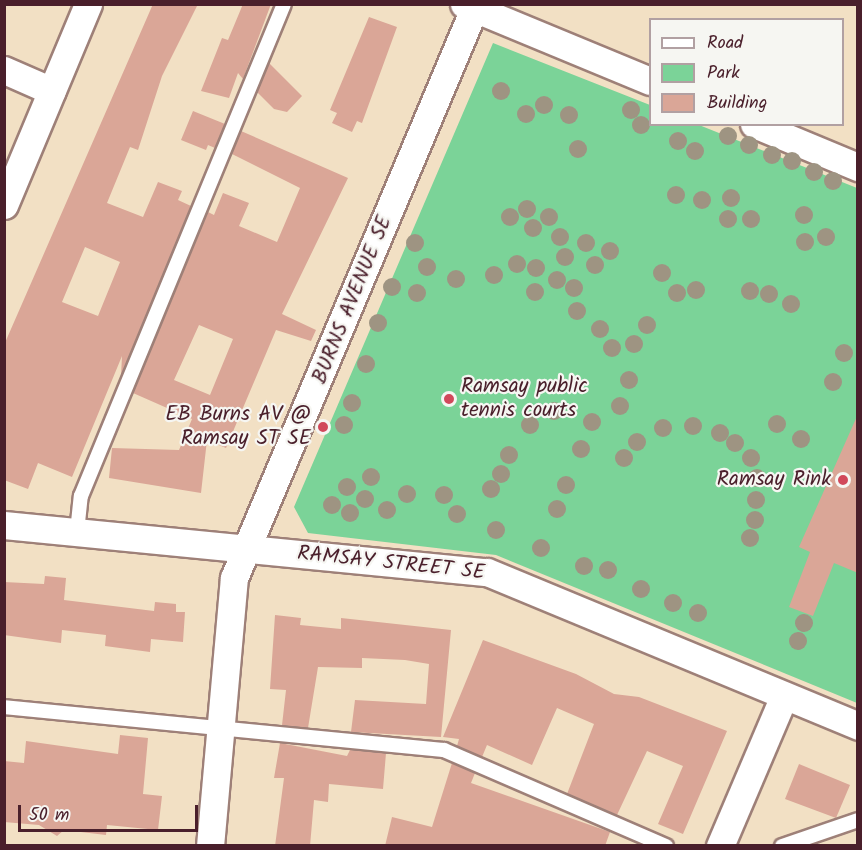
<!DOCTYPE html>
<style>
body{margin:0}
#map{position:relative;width:862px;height:850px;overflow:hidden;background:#f2e0c4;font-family:Kalam,sans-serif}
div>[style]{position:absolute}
.green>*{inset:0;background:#7bd398}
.building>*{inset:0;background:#daa697}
.roads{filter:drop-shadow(2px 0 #9e8078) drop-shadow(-2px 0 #9e8078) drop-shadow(0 2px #9e8078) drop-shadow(0 -2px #9e8078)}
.service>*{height:14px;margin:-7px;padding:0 7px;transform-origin:7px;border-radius:7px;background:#fff}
.minor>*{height:27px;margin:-13.5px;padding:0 13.5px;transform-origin:13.5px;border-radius:13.5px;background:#fff}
.trees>*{width:18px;height:18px;margin:-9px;border-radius:50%;background:#9e9482}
.dots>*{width:16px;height:16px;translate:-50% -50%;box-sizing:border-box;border:3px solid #f6f6f2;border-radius:50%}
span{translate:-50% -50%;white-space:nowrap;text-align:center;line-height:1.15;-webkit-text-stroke:4.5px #f6f6f2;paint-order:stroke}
.street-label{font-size:21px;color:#4a1f2b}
.poi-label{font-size:21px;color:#4a1f2b}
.left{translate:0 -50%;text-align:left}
.right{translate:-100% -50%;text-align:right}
.frame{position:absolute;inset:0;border:6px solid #4a1f2b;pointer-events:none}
.legend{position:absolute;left:649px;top:18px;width:195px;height:108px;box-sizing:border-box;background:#f6f6f2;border:2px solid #b1a0a2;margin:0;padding:8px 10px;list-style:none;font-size:18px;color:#4a1f2b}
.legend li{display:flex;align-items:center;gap:12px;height:30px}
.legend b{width:30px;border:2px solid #b1a0a2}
.scale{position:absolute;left:18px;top:805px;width:180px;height:27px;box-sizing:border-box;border:3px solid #4a1f2b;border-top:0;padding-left:8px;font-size:18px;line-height:21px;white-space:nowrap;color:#4a1f2b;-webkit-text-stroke:4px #f6f6f2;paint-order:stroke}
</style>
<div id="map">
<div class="green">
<i style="clip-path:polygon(493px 43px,650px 105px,650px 124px,699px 125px,857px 188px,857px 703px,496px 555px,308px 533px,294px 507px)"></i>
</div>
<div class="building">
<i style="clip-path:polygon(evenodd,153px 4px,198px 4px,162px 76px,138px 150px,130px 147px,107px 203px,143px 217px,158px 182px,182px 191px,178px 200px,191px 206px,121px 376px,122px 356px,72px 477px,38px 463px,28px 489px,4px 480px,4px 345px,153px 4px,85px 247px,120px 262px,98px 316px,62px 302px,85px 247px)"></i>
<i style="clip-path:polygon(243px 4px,271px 4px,243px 79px,238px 73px,229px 98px,201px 91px,222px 38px,228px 40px)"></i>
<i style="clip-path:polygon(369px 17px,397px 27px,362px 123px,357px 121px,352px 132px,332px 123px,337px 113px,330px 110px)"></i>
<i style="clip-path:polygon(269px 63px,302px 96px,287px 112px,274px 109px,257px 92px)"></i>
<i style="clip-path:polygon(193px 111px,225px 124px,215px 148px,208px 145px,206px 150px,181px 140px)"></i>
<i style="clip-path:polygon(evenodd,241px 131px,348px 178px,282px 314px,316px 330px,311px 341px,276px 330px,226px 448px,207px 440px,201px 493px,109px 478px,112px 448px,179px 450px,192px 419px,133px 393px,208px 212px,214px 215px,223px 193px,249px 203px,239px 226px,277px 242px,300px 188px,232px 154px,241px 131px,199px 325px,233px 339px,210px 395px,174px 380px,199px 325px)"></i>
<i style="clip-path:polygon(858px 414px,858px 573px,834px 563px,813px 616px,789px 607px,810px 552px,799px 547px)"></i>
<i style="clip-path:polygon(45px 576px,66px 578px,64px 600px,154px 611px,155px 602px,176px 604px,176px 612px,185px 612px,183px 642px,151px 639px,150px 652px,105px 646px,106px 635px,62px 630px,61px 643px,4px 635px,4px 582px,44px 584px)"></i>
<i style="clip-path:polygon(275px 615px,301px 618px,300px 625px,341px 629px,341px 618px,451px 630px,441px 737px,351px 732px,355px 700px,426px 704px,429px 664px,405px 660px,362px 658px,362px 668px,318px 667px,308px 728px,282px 725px,286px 690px,270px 689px)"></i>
<i style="clip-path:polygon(483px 640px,576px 674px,614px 694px,639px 697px,727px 731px,683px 834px,658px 824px,683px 766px,647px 751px,617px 815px,567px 794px,594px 724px,557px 708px,532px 765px,487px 745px,482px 757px,457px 746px,459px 739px,443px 737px)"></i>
<i style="clip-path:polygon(120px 735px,148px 738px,143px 794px,162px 796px,158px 830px,107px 825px,106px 835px,64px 830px,57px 836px,39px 825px,4px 822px,4px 761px,24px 763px,26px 741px,118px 754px)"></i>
<i style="clip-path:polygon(280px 743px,347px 756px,350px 750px,386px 753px,383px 789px,329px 784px,328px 802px,314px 800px,310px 846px,275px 846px,284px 778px,274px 778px)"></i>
<i style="clip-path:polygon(452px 763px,475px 773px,471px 783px,610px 832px,605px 846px,385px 846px,392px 817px,432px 827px)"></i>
<i style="clip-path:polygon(799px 764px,850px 785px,836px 818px,785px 799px)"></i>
</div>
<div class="roads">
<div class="service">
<i style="left:77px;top:532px;width:36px;rotate:-84deg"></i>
<i style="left:81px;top:496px;width:532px;rotate:-67.58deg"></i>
<i style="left:4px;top:707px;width:442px;rotate:5.6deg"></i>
<i style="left:444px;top:750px;width:242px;rotate:23.4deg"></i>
<i style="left:782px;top:846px;width:80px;rotate:-18.9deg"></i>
</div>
<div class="minor">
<i style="left:464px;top:4px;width:201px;rotate:22.5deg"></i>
<i style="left:4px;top:70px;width:52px;rotate:23.6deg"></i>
<i style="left:754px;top:124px;width:113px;rotate:22.5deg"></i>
<i style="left:4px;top:205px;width:218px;rotate:-67.3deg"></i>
<i style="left:4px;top:525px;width:485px;rotate:5.6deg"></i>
<i style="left:487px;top:572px;width:402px;rotate:22.5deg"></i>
<i style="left:210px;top:846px;width:269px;rotate:-84.9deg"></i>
<i style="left:234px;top:578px;width:623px;rotate:-67.14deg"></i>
<i style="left:720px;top:846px;width:163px;rotate:-66.9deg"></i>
</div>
</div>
<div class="trees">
<i style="left:501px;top:91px"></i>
<i style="left:544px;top:105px"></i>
<i style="left:631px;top:110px"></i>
<i style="left:526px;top:114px"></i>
<i style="left:569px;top:115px"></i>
<i style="left:641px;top:125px"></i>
<i style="left:728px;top:136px"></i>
<i style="left:678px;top:141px"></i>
<i style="left:749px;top:145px"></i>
<i style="left:578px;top:149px"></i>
<i style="left:695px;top:151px"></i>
<i style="left:772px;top:155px"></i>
<i style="left:792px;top:161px"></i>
<i style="left:814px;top:172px"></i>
<i style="left:833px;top:181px"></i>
<i style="left:676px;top:195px"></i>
<i style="left:731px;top:198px"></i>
<i style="left:702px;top:200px"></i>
<i style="left:527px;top:209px"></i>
<i style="left:804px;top:215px"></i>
<i style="left:510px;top:217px"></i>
<i style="left:549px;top:217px"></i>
<i style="left:728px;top:219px"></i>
<i style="left:751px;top:219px"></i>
<i style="left:533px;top:228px"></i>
<i style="left:560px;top:237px"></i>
<i style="left:826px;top:237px"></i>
<i style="left:805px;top:242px"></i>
<i style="left:415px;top:243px"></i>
<i style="left:586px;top:243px"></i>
<i style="left:610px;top:251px"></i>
<i style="left:565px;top:257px"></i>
<i style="left:517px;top:264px"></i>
<i style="left:595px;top:265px"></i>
<i style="left:427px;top:267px"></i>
<i style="left:536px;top:268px"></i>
<i style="left:662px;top:273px"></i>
<i style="left:494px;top:275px"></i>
<i style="left:456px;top:279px"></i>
<i style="left:557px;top:280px"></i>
<i style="left:392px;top:287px"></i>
<i style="left:574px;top:288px"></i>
<i style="left:696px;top:290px"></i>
<i style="left:750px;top:291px"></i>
<i style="left:535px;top:292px"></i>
<i style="left:417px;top:293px"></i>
<i style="left:677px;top:293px"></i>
<i style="left:769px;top:294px"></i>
<i style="left:791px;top:304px"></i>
<i style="left:577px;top:311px"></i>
<i style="left:378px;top:323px"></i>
<i style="left:647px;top:325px"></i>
<i style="left:600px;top:329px"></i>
<i style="left:634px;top:344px"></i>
<i style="left:612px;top:348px"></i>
<i style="left:844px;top:353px"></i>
<i style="left:366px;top:364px"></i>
<i style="left:629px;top:380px"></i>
<i style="left:833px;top:382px"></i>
<i style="left:352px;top:403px"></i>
<i style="left:620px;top:406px"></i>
<i style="left:554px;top:411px"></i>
<i style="left:592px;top:422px"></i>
<i style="left:777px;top:424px"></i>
<i style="left:344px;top:425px"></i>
<i style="left:530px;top:425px"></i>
<i style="left:693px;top:426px"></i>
<i style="left:663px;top:428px"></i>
<i style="left:720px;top:433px"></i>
<i style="left:801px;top:439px"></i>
<i style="left:637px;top:442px"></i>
<i style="left:735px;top:443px"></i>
<i style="left:581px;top:449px"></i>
<i style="left:509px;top:455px"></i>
<i style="left:624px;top:458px"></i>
<i style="left:751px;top:458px"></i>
<i style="left:501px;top:474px"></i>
<i style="left:371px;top:477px"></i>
<i style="left:757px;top:478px"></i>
<i style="left:566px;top:485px"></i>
<i style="left:347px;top:487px"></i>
<i style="left:491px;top:489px"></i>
<i style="left:407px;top:494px"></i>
<i style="left:444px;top:495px"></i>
<i style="left:365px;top:499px"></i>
<i style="left:756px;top:500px"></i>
<i style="left:332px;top:505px"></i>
<i style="left:557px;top:509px"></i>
<i style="left:387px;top:510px"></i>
<i style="left:350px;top:513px"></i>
<i style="left:457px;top:514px"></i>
<i style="left:755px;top:520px"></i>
<i style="left:496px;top:530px"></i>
<i style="left:750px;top:538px"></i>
<i style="left:541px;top:548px"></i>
<i style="left:584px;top:566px"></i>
<i style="left:608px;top:570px"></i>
<i style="left:641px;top:589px"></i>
<i style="left:673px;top:603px"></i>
<i style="left:698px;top:613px"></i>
<i style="left:804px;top:623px"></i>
<i style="left:798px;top:641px"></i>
</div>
<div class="dots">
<i style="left:449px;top:399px;background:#d1495b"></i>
<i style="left:323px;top:427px;background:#d1495b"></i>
<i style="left:843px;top:480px;background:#d1495b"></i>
</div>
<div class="street-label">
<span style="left:353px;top:300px;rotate:-68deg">BURNS AVENUE SE</span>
<span style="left:391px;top:564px;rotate:6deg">RAMSAY STREET SE</span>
</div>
<div class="poi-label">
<span class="left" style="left:461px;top:399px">Ramsay public<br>tennis courts</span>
<span class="right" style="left:311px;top:427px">EB Burns AV @<br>Ramsay ST SE</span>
<span class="right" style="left:831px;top:480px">Ramsay Rink</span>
</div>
<div class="frame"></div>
<ul class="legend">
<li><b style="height:8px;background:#fff"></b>Road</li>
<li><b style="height:16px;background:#7bd398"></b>Park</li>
<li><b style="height:16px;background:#daa697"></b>Building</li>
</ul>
<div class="scale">50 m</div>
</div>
